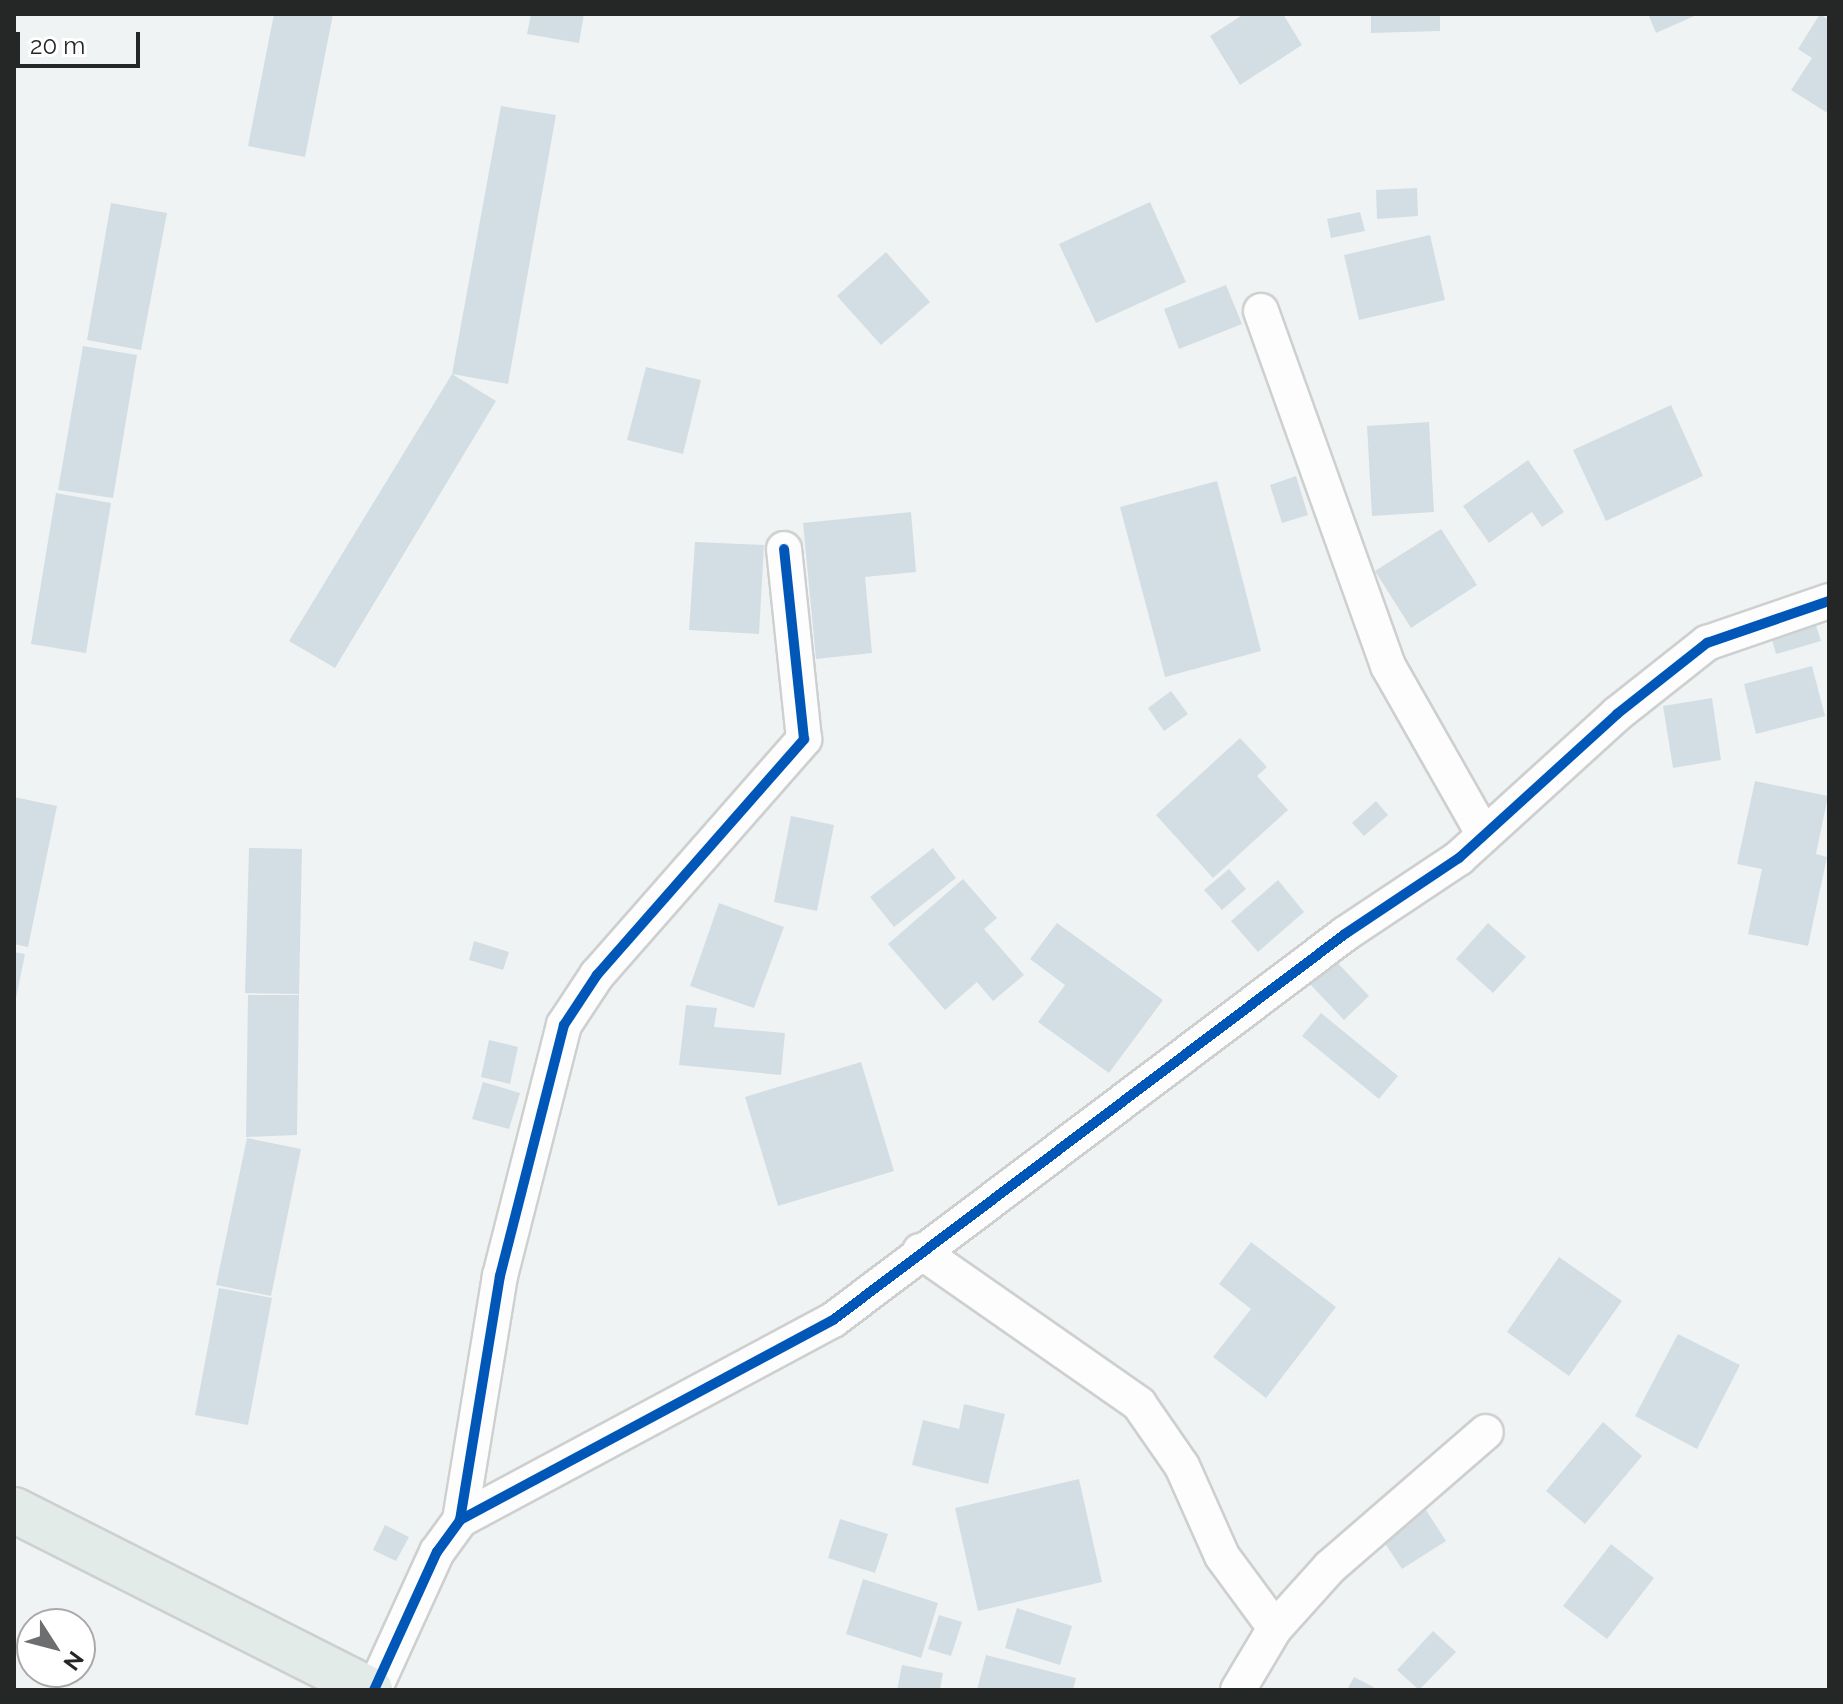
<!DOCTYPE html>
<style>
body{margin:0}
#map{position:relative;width:1843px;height:1704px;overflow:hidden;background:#f0f3f4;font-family:Raleway,sans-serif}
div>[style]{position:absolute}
.building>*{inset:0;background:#d3dee4}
.roads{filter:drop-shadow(2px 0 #ced0d0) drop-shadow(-2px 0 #ced0d0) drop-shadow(0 2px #ced0d0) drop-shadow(0 -2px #ced0d0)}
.street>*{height:34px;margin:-17px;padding:0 17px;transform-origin:17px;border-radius:17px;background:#fdfdfd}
.primary>*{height:44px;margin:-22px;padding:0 22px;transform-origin:22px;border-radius:22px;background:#e3ebe9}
.cycleway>*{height:10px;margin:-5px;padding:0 5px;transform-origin:5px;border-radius:5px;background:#0057b8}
span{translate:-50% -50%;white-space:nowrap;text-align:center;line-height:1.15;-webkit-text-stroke:8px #fff;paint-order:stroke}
.frame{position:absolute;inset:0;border:16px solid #252727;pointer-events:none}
.north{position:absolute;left:16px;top:1608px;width:80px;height:80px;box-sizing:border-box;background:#fff;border:2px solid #a8a9a9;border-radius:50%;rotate:126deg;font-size:22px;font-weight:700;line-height:32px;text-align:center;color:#252727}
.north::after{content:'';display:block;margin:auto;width:28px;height:36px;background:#6c6e6f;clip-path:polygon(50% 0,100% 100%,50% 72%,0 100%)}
.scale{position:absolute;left:16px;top:32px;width:124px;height:36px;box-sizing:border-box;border:4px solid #252727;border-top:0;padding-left:10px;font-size:24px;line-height:28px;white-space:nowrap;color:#252727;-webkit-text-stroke:6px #fff;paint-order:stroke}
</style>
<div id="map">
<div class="building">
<i style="clip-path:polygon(274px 14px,333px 14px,305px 157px,248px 146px)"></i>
<i style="clip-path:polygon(531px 14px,584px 14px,579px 43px,527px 34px)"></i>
<i style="clip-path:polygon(1244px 14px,1283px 14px,1302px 45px,1240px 85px,1210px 36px)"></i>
<i style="clip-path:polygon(1371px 14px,1440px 14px,1440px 31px,1371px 33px)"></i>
<i style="clip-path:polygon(1648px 14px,1699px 14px,1656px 33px)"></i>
<i style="clip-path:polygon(1820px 14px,1829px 20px,1829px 114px,1791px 90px,1812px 58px,1798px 49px)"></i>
<i style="clip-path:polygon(501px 106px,556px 115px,508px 384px,452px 374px,496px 401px,335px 668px,289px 641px,452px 374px)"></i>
<i style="clip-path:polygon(1417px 188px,1418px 216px,1377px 219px,1376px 190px)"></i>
<i style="clip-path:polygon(1150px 202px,1186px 282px,1096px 323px,1059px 244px)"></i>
<i style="clip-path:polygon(111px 203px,167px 213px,141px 350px,87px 340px)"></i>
<i style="clip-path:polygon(1360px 212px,1365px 231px,1331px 238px,1327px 219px)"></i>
<i style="clip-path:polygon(1430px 235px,1445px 300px,1359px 320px,1344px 255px)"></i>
<i style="clip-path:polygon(886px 252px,930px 302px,881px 345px,837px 296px)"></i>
<i style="clip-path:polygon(1226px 285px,1242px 324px,1179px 349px,1164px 309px)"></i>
<i style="clip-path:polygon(83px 346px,137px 355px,113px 498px,58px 490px)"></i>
<i style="clip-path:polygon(646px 367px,701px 380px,683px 454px,627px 440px)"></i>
<i style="clip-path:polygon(1671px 405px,1703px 476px,1606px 521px,1573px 450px)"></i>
<i style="clip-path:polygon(1429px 422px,1434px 512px,1372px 516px,1367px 426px)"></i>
<i style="clip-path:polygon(1528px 460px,1564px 512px,1542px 527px,1532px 512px,1489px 543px,1463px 506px)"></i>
<i style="clip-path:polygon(1296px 476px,1308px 515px,1282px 523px,1270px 485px)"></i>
<i style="clip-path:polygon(1217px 481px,1261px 651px,1165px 677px,1120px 507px)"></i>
<i style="clip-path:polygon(56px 493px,111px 503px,86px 653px,31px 644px)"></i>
<i style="clip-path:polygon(911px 512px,916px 572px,865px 577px,872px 653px,816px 659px,803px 523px)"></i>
<i style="clip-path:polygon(1441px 529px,1477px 585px,1411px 628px,1375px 571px)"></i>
<i style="clip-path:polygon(695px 542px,764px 545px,759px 634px,689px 630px)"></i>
<i style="clip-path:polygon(1812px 613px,1821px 641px,1776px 654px,1768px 626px)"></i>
<i style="clip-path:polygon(1812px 666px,1825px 716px,1756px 734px,1744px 684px)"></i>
<i style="clip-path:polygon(1171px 691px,1188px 714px,1164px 731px,1148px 708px)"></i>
<i style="clip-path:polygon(1712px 698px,1721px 760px,1673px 768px,1663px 706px)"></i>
<i style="clip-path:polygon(1240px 738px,1267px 767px,1257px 776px,1288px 810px,1213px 878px,1156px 815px)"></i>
<i style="clip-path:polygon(1755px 781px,1828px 796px,1816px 854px,1827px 857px,1808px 946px,1748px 934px,1762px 869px,1737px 864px)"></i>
<i style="clip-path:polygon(14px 797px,57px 806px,28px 947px,14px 944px)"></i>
<i style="clip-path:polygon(1376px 801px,1388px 815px,1364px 836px,1352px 823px)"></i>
<i style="clip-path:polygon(791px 816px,834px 825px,817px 911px,774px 902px)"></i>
<i style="clip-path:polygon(249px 848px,302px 849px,299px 994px,245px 993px)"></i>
<i style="clip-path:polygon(933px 848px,956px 878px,894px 927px,870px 897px)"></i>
<i style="clip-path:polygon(1229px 869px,1246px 889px,1222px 910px,1204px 890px)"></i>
<i style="clip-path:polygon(963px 879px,997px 918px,984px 929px,1024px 975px,993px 1001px,977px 982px,945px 1010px,888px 944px)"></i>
<i style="clip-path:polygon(1278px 880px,1304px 912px,1258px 952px,1231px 921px)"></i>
<i style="clip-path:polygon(719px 903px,784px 927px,754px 1008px,690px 986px)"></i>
<i style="clip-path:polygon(1057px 923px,1163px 1000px,1109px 1073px,1038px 1022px,1065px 985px,1030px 959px)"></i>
<i style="clip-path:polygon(1488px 923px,1526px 957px,1493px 993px,1456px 959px)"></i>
<i style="clip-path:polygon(474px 941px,509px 952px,503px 970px,469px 960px)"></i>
<i style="clip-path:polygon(14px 952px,25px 954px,15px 1003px,14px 1003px)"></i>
<i style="clip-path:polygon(1332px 957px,1369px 996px,1344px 1020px,1307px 981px)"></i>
<i style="clip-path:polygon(248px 995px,299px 995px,297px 1135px,246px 1137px)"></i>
<i style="clip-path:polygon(686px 1005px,717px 1008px,714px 1027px,785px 1033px,781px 1075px,679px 1065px)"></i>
<i style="clip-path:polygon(1321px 1013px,1398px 1076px,1379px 1099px,1302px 1036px)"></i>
<i style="clip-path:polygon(489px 1040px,518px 1047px,510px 1084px,481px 1077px)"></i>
<i style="clip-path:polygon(861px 1062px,894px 1171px,778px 1206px,745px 1097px)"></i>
<i style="clip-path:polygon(483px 1082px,520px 1093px,509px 1129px,472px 1119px)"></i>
<i style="clip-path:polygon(247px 1138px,301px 1149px,271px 1296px,216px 1285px)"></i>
<i style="clip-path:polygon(1251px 1242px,1336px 1307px,1266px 1398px,1213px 1357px,1251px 1309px,1219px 1284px)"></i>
<i style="clip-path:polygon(1559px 1257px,1622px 1301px,1569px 1376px,1507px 1332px)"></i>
<i style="clip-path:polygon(219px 1288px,272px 1298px,248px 1425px,195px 1415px)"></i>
<i style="clip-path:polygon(1678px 1334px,1740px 1365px,1697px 1449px,1635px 1416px)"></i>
<i style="clip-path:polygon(964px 1404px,1005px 1414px,988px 1484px,912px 1465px,923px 1420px,959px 1429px)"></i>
<i style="clip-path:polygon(1603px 1422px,1642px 1456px,1585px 1524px,1546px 1491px)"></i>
<i style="clip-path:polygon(1079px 1479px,1102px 1582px,978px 1611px,955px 1508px)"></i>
<i style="clip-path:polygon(1424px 1507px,1446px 1541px,1402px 1569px,1380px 1536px)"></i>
<i style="clip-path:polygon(840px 1519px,888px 1534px,875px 1573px,828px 1558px)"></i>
<i style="clip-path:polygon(385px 1525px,409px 1537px,396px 1561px,373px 1550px)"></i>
<i style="clip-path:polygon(1611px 1544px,1654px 1578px,1607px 1639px,1563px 1606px)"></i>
<i style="clip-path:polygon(863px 1579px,938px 1603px,921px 1658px,846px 1634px)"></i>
<i style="clip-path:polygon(1017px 1608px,1072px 1626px,1060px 1665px,1005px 1648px)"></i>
<i style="clip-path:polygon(939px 1615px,962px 1622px,951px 1656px,928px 1649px)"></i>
<i style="clip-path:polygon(1433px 1631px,1456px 1652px,1419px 1690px,1397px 1670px)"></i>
<i style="clip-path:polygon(986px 1655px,1076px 1678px,1073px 1690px,977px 1690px)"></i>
<i style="clip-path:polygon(902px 1665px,943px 1673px,940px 1690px,897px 1690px)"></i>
<i style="clip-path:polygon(1354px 1677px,1379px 1690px,1347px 1690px)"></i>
</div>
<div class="roads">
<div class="street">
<i style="left:1261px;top:311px;width:377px;rotate:70.3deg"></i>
<i style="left:1388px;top:666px;width:194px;rotate:60.4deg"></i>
<i style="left:920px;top:1251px;width:267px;rotate:34.9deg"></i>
<i style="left:1139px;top:1404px;width:75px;rotate:55.3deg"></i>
<i style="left:1182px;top:1466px;width:98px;rotate:66deg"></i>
<i style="left:1222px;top:1556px;width:89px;rotate:53.6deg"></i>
<i style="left:460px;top:1520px;width:247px;rotate:-80.7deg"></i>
<i style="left:500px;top:1276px;width:259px;rotate:-75.7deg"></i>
<i style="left:564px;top:1025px;width:60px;rotate:-56.6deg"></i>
<i style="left:597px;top:975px;width:314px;rotate:-48.7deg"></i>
<i style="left:804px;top:739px;width:191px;rotate:-96deg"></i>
<i style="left:374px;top:1690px;width:152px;rotate:-65.5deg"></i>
<i style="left:437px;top:1552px;width:39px;rotate:-54deg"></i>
<i style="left:460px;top:1520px;width:423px;rotate:-28.2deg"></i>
<i style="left:833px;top:1320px;width:641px;rotate:-37.01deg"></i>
<i style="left:1345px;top:934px;width:137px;rotate:-33.7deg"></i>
<i style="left:1459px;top:858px;width:214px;rotate:-42.3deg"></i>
<i style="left:1617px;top:714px;width:115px;rotate:-38.3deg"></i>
<i style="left:1707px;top:643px;width:129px;rotate:-19deg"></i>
<i style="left:1238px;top:1690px;width:72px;rotate:-59.2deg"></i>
<i style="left:1275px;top:1628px;width:82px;rotate:-48deg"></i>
<i style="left:1330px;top:1567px;width:206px;rotate:-40.9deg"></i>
</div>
<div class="primary">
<i style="left:14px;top:1510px;width:399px;rotate:26.8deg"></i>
</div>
</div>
<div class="cycleway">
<i style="left:460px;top:1520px;width:247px;rotate:-80.7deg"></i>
<i style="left:500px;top:1276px;width:259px;rotate:-75.7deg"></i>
<i style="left:564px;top:1025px;width:60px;rotate:-56.6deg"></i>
<i style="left:597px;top:975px;width:314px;rotate:-48.7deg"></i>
<i style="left:804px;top:739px;width:191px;rotate:-96deg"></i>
<i style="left:374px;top:1690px;width:152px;rotate:-65.5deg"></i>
<i style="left:437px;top:1552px;width:39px;rotate:-54deg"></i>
<i style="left:460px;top:1520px;width:423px;rotate:-28.2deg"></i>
<i style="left:833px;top:1320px;width:641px;rotate:-37.01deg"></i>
<i style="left:1345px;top:934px;width:137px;rotate:-33.7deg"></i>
<i style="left:1459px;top:858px;width:214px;rotate:-42.3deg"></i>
<i style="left:1617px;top:714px;width:115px;rotate:-38.3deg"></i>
<i style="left:1707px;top:643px;width:129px;rotate:-19deg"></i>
</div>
<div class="frame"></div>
<div class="north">N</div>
<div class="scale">20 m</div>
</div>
